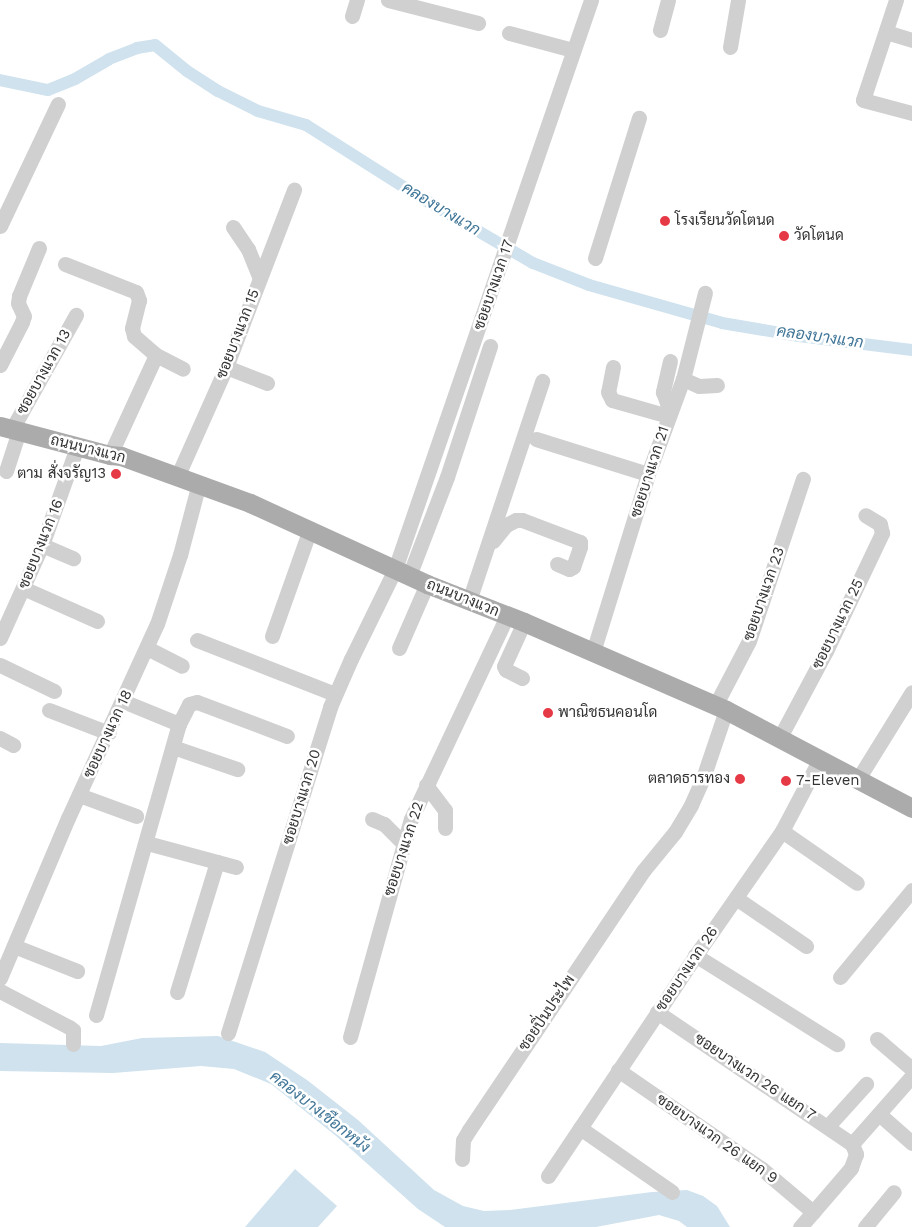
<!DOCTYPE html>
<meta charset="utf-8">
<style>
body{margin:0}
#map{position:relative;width:912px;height:1227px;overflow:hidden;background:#fff;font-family:"Work Sans",Sarabun,sans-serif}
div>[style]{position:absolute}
.water>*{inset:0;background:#cfe2ee}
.canal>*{height:12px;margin:-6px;padding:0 6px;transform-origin:6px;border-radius:6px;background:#cfe2ee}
.minor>*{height:15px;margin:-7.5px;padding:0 7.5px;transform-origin:7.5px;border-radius:7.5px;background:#d0d0d0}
.major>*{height:19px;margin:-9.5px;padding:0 9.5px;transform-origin:9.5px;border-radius:9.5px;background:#ababab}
.dots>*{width:14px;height:14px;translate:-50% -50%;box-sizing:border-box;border:2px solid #fff;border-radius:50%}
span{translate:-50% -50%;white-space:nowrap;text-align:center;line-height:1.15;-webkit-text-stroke:5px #fff;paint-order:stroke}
.poi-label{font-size:15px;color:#333}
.left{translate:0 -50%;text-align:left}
.right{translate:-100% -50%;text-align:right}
.street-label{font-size:15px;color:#333}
.water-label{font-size:16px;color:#3f7597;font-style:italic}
</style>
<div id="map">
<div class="water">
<i style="clip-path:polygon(218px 1036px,265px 1052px,307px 1080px,358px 1120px,434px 1190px,463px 1206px,484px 1211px,510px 1210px,652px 1192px,687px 1190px,703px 1196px,717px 1206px,730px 1227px,687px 1227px,679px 1221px,659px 1215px,596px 1227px,445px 1227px,418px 1209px,335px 1135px,271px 1084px,234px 1069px,201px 1066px,113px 1073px,0 1071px,0 1043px,101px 1046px,142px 1038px)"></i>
<i style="clip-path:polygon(295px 1169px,337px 1206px,318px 1227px,245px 1227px)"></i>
</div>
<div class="canal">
<i style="left:0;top:80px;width:49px;rotate:11.8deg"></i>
<i style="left:48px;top:90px;width:29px;rotate:-22deg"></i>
<i style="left:75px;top:79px;width:39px;rotate:-30deg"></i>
<i style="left:109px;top:59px;width:30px;rotate:-21deg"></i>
<i style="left:137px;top:48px;width:18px;rotate:-9deg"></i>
<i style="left:155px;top:45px;width:41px;rotate:39.1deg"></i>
<i style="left:187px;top:71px;width:37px;rotate:33deg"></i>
<i style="left:218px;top:91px;width:45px;rotate:26.6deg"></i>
<i style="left:258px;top:111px;width:50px;rotate:16.3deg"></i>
<i style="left:306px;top:125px;width:127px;rotate:32.4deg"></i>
<i style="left:413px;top:193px;width:139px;rotate:30.3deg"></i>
<i style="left:533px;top:263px;width:60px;rotate:21.4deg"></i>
<i style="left:589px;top:285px;width:138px;rotate:15.9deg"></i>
<i style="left:722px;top:323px;width:78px;rotate:9.6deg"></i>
<i style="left:799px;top:336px;width:114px;rotate:7.1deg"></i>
</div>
<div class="minor">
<i style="left:388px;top:0;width:93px;rotate:14.3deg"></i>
<i style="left:896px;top:0;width:105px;rotate:108.3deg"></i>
<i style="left:863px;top:100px;width:51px;rotate:14.9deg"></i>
<i style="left:352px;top:16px;width:17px;rotate:-73deg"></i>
<i style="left:660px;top:30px;width:31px;rotate:-75deg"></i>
<i style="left:886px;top:32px;width:27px;rotate:17deg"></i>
<i style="left:509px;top:33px;width:66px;rotate:14.9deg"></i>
<i style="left:730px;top:47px;width:48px;rotate:-80.3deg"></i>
<i style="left:0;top:226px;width:135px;rotate:-64.6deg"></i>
<i style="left:233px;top:227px;width:27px;rotate:56deg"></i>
<i style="left:248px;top:249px;width:31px;rotate:68deg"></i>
<i style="left:595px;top:258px;width:147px;rotate:-72.6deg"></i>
<i style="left:65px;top:264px;width:76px;rotate:21.5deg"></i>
<i style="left:136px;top:292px;width:9px;rotate:69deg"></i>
<i style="left:139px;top:300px;width:29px;rotate:104deg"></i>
<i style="left:132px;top:328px;width:8px;rotate:76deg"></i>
<i style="left:134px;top:336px;width:29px;rotate:41deg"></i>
<i style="left:156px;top:355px;width:30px;rotate:27deg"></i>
<i style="left:670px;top:361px;width:32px;rotate:103deg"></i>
<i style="left:663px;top:392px;width:12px;rotate:70deg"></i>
<i style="left:667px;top:403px;width:6px;rotate:9deg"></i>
<i style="left:0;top:365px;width:48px;rotate:-62.9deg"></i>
<i style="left:22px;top:322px;width:6px;rotate:-72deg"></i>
<i style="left:24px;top:316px;width:14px;rotate:-115deg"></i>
<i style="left:18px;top:303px;width:7px;rotate:-82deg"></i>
<i style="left:19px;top:296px;width:52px;rotate:-67.4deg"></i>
<i style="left:226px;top:367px;width:44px;rotate:21.3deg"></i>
<i style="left:613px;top:367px;width:25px;rotate:101deg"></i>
<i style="left:608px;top:392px;width:9px;rotate:63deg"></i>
<i style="left:612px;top:400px;width:58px;rotate:15.9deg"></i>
<i style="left:683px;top:379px;width:17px;rotate:24deg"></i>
<i style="left:699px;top:386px;width:18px;rotate:-3deg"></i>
<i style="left:12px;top:429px;width:131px;rotate:-60.7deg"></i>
<i style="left:536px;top:439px;width:117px;rotate:17.4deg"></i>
<i style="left:110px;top:455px;width:110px;rotate:-65.3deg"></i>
<i style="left:6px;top:471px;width:42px;rotate:-72deg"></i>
<i style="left:178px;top:475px;width:118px;rotate:-66deg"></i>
<i style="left:226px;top:367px;width:190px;rotate:-69deg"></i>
<i style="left:493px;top:541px;width:21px;rotate:-51deg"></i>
<i style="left:506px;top:525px;width:11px;rotate:-27deg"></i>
<i style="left:516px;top:520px;width:6px"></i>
<i style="left:522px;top:520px;width:62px;rotate:20.8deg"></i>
<i style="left:580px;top:542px;width:5px;rotate:90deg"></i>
<i style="left:580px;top:547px;width:21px;rotate:109deg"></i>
<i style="left:573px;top:567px;width:4px;rotate:153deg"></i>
<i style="left:569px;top:569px;width:13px;rotate:-157deg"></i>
<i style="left:42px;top:545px;width:34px;rotate:23deg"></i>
<i style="left:409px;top:576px;width:106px;rotate:-69deg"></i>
<i style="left:447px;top:477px;width:138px;rotate:-71.8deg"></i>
<i style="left:23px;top:588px;width:81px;rotate:24deg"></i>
<i style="left:469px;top:601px;width:232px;rotate:-71.6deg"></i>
<i style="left:272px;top:636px;width:110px;rotate:-70.4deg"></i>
<i style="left:0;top:638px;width:102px;rotate:-65.7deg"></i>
<i style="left:42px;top:545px;width:104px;rotate:-70.3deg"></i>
<i style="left:197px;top:640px;width:148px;rotate:21.4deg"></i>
<i style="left:147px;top:648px;width:39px;rotate:27deg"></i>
<i style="left:399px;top:648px;width:70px;rotate:-66.4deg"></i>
<i style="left:593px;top:652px;width:186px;rotate:-72.8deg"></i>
<i style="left:648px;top:474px;width:101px;rotate:-69.8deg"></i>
<i style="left:683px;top:379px;width:89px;rotate:-75.7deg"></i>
<i style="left:0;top:665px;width:60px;rotate:25.7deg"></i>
<i style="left:522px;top:678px;width:18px;rotate:-153deg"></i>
<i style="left:506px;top:670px;width:4px;rotate:-117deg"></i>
<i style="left:504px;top:666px;width:48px;rotate:-65.6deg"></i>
<i style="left:715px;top:706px;width:73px;rotate:-62.4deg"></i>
<i style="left:749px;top:641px;width:171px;rotate:-71.6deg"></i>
<i style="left:49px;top:710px;width:64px;rotate:21deg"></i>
<i style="left:179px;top:724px;width:22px;rotate:-63deg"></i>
<i style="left:189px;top:704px;width:8px;rotate:-14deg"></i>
<i style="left:197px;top:702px;width:96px;rotate:20.7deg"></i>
<i style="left:0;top:738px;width:15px;rotate:28deg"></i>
<i style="left:779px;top:739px;width:100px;rotate:-61.9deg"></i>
<i style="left:826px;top:651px;width:131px;rotate:-64.6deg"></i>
<i style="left:882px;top:533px;width:9px;rotate:-103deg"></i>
<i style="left:880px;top:524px;width:17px;rotate:-149deg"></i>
<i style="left:173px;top:747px;width:68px;rotate:19deg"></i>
<i style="left:858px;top:779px;width:102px;rotate:-58.2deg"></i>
<i style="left:426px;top:785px;width:31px;rotate:53deg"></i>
<i style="left:445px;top:810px;width:18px;rotate:90deg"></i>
<i style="left:79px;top:795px;width:61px;rotate:20.2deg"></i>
<i style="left:372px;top:819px;width:13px;rotate:23deg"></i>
<i style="left:384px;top:824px;width:27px;rotate:45deg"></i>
<i style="left:782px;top:831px;width:91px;rotate:34.7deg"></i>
<i style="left:147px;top:843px;width:92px;rotate:15.1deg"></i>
<i style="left:736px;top:898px;width:85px;rotate:34.4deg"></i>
<i style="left:14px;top:946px;width:68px;rotate:21.6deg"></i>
<i style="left:695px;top:955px;width:168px;rotate:32.1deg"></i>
<i style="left:840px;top:977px;width:113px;rotate:-50.4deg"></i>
<i style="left:0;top:978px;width:174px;rotate:-67deg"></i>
<i style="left:68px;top:818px;width:213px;rotate:-65.4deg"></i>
<i style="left:157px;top:624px;width:73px;rotate:-71.6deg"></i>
<i style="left:180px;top:555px;width:74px;rotate:-75.2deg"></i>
<i style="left:0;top:991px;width:78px;rotate:27.6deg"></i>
<i style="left:69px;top:1027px;width:5px;rotate:37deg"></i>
<i style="left:73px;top:1030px;width:14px;rotate:90deg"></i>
<i style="left:177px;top:992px;width:136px;rotate:-72.9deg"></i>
<i style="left:657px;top:1012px;width:235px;rotate:34.1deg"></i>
<i style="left:852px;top:1144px;width:11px;rotate:68deg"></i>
<i style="left:856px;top:1154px;width:15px;rotate:110deg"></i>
<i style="left:851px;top:1168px;width:78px;rotate:130.8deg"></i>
<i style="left:96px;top:1015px;width:303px;rotate:-74.1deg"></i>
<i style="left:179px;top:724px;width:61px;rotate:-157.7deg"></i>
<i style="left:228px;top:1033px;width:342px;rotate:-72.6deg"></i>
<i style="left:330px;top:707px;width:52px;rotate:-66.4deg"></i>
<i style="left:351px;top:659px;width:100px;rotate:-63.9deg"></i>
<i style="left:395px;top:569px;width:602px;rotate:-70.99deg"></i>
<i style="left:350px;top:1037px;width:226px;rotate:-74.4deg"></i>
<i style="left:411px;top:819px;width:225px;rotate:-64.7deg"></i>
<i style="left:877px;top:1039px;width:46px;rotate:40.6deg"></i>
<i style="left:618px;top:1070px;width:175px;rotate:34.5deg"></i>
<i style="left:762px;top:1169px;width:67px;rotate:40.1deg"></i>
<i style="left:879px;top:1114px;width:44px;rotate:41.3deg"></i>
<i style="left:828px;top:1126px;width:57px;rotate:-47.9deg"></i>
<i style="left:580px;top:1128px;width:112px;rotate:34.8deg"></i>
<i style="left:852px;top:1144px;width:91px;rotate:-48.6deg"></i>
<i style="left:462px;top:1159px;width:19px;rotate:-87deg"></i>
<i style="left:463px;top:1140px;width:12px;rotate:-59deg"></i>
<i style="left:469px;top:1130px;width:312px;rotate:-56.1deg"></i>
<i style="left:643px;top:871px;width:50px;rotate:-50.6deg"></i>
<i style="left:675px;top:832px;width:31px;rotate:-59deg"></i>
<i style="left:691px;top:805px;width:30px;rotate:-66deg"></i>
<i style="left:703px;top:778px;width:72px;rotate:-71.3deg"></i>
<i style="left:548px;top:1176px;width:273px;rotate:-56.2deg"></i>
<i style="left:700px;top:949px;width:144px;rotate:-55.2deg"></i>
<i style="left:782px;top:831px;width:81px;rotate:-62.2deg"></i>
<i style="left:865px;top:1227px;width:45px;rotate:-50.4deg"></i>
</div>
<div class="major">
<i style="left:0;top:426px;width:114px;rotate:14.8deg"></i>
<i style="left:110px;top:455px;width:11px;rotate:5deg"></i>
<i style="left:121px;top:456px;width:137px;rotate:20deg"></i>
<i style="left:250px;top:503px;width:195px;rotate:24.6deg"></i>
<i style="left:427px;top:584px;width:104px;rotate:21.4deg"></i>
<i style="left:524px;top:622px;width:220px;rotate:23.5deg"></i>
<i style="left:726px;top:710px;width:210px;rotate:27.8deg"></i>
</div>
<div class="dots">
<i style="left:665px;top:221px;background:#e63946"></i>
<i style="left:784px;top:236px;background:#e63946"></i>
<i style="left:116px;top:474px;background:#e63946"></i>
<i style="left:548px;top:713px;background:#e63946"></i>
<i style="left:740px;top:779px;background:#e63946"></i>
<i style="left:786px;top:781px;background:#e63946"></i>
</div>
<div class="poi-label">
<span class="left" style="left:675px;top:221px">โรงเรียนวัดโตนด</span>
<span class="left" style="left:794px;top:236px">วัดโตนด</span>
<span class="right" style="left:106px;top:474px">ตาม สั่งจรัญ13</span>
<span class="left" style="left:558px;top:713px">พาณิชธนคอนโด</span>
<span class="right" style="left:730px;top:779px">ตลาดธารทอง</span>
<span class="left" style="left:796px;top:781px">7-Eleven</span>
</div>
<div class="street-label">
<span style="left:494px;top:285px;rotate:-71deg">ซอยบางแวก 17</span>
<span style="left:238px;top:334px;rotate:-69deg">ซอยบางแวก 15</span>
<span style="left:44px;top:372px;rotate:-61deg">ซอยบางแวก 13</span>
<span style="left:88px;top:449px;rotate:14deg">ถนนบางแวก</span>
<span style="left:650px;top:472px;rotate:-72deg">ซอยบางแวก 21</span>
<span style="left:41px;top:544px;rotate:-68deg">ซอยบางแวก 16</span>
<span style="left:764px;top:594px;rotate:-71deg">ซอยบางแวก 23</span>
<span style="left:463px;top:598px;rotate:22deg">ถนนบางแวก</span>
<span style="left:838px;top:624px;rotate:-64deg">ซอยบางแวก 25</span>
<span style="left:108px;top:734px;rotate:-65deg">ซอยบางแวก 18</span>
<span style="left:302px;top:797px;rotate:-73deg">ซอยบางแวก 20</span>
<span style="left:404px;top:849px;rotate:-72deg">ซอยบางแวก 22</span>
<span style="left:687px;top:969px;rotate:-56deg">ซอยบางแวก 26</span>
<span style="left:547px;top:1013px;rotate:-56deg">ซอยปิ่นประไพ</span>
<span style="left:755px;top:1077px;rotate:34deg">ซอยบางแวก 26 แยก 7</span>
<span style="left:717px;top:1139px;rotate:35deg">ซอยบางแวก 26 แยก 9</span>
</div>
<div class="water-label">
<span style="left:441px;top:209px;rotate:31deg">คลองบางแวก</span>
<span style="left:820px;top:337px;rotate:8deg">คลองบางแวก</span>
<span style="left:320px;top:1112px;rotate:38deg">คลองบางเชือกหนัง</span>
</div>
</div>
